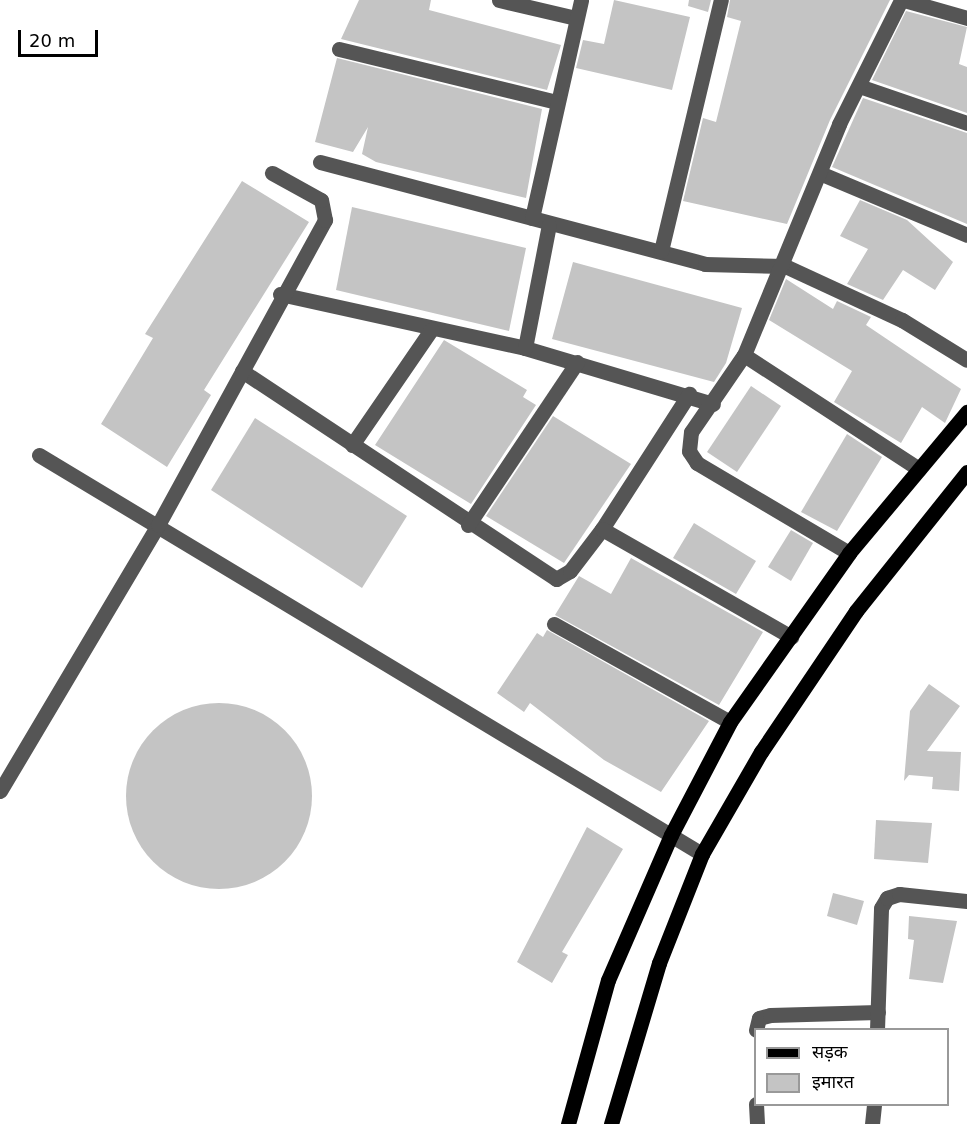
<!DOCTYPE html>
<meta charset="utf-8">
<style>
body{margin:0}
#map{position:relative;width:967px;height:1124px;overflow:hidden;background:#fff;font-family:"DejaVu Sans","Noto Sans Devanagari",sans-serif}
div>[style]{position:absolute}
.building>*{inset:0;background:#c4c4c4}
.round{border-radius:50%}
.minor>*{height:15px;margin:-7.5px;padding:0 7.5px;transform-origin:7.5px;border-radius:7.5px;background:#555}
.major>*{height:15px;margin:-7.5px;padding:0 7.5px;transform-origin:7.5px;border-radius:7.5px;background:#000}
span{translate:-50% -50%;white-space:nowrap;text-align:center;line-height:1.15;-webkit-text-stroke:4.5px #fff;paint-order:stroke}
.legend{position:absolute;left:754px;top:1028px;width:195px;height:78px;box-sizing:border-box;background:#fff;border:2px solid #999;margin:0;padding:8px 10px;list-style:none;font-size:18px;color:#000}
.legend li{display:flex;align-items:center;gap:12px;height:30px}
.legend b{width:30px;border:2px solid #999}
.scale{position:absolute;left:18px;top:30px;width:80px;height:27px;box-sizing:border-box;border:3px solid #000;border-top:0;padding-left:8px;font-size:18px;line-height:21px;white-space:nowrap;color:#000;-webkit-text-stroke:4px #fff;paint-order:stroke}
</style>
<div id="map">
<div class="building">
<i style="clip-path:polygon(359px 0,431px 0,429px 10px,561px 45px,547px 90px,341px 39px)"></i>
<i style="clip-path:polygon(614px 0,690px 17px,672px 90px,576px 68px,583px 40px,604px 44px)"></i>
<i style="clip-path:polygon(689px 0,711px 0,708px 12px,688px 6px)"></i>
<i style="clip-path:polygon(730px 0,890px 0,830px 120px,787px 224px,683px 201px,703px 118px,716px 122px,741px 21px,727px 17px)"></i>
<i style="clip-path:polygon(906px 11px,967px 27px,959px 64px,967px 67px,967px 113px,872px 80px)"></i>
<i style="clip-path:polygon(337px 58px,542px 109px,526px 198px,376px 162px,362px 154px,368px 127px,353px 152px,315px 142px)"></i>
<i style="clip-path:polygon(863px 98px,967px 133px,967px 224px,832px 167px)"></i>
<i style="clip-path:polygon(242px 181px,309px 222px,204px 390px,211px 395px,167px 467px,101px 424px,153px 338px,145px 334px)"></i>
<i style="clip-path:polygon(860px 200px,907px 220px,953px 262px,935px 290px,903px 270px,883px 300px,847px 284px,868px 249px,840px 236px)"></i>
<i style="clip-path:polygon(352px 207px,526px 248px,509px 331px,336px 290px)"></i>
<i style="clip-path:polygon(573px 262px,742px 308px,726px 363px,714px 382px,552px 339px)"></i>
<i style="clip-path:polygon(786px 279px,833px 309px,837px 301px,871px 317px,866px 325px,961px 389px,945px 423px,922px 407px,901px 443px,834px 402px,852px 371px,769px 320px)"></i>
<i style="clip-path:polygon(444px 340px,527px 390px,523px 397px,536px 405px,471px 504px,375px 445px)"></i>
<i style="clip-path:polygon(751px 386px,781px 406px,737px 472px,707px 452px)"></i>
<i style="clip-path:polygon(553px 416px,631px 464px,564px 563px,486px 516px)"></i>
<i style="clip-path:polygon(255px 418px,407px 516px,362px 588px,211px 490px)"></i>
<i style="clip-path:polygon(847px 434px,882px 457px,837px 531px,801px 512px)"></i>
<i style="clip-path:polygon(694px 523px,756px 561px,736px 594px,673px 558px)"></i>
<i style="clip-path:polygon(791px 530px,813px 543px,791px 581px,768px 567px)"></i>
<i style="clip-path:polygon(631px 558px,763px 632px,719px 705px,555px 615px,579px 576px,611px 594px)"></i>
<i style="clip-path:polygon(547px 630px,709px 721px,661px 792px,604px 760px,530px 703px,524px 712px,497px 693px,537px 633px,543px 637px)"></i>
<i style="clip-path:polygon(929px 684px,960px 706px,927px 751px,961px 752px,959px 791px,932px 789px,933px 777px,909px 775px,904px 781px,910px 711px)"></i>
<i class="round" style="left:126px;top:703px;width:186px;height:186px"></i>
<i style="clip-path:polygon(876px 820px,932px 823px,928px 863px,874px 859px)"></i>
<i style="clip-path:polygon(587px 827px,623px 849px,562px 952px,568px 955px,552px 983px,517px 962px)"></i>
<i style="clip-path:polygon(833px 893px,864px 901px,857px 925px,827px 916px)"></i>
<i style="clip-path:polygon(909px 916px,957px 921px,943px 983px,909px 979px,914px 940px,908px 939px)"></i>
</div>
<div class="minor">
<i style="left:499px;top:0;width:79px;rotate:13.2deg"></i>
<i style="left:904px;top:0;width:66px;rotate:15.9deg"></i>
<i style="left:339px;top:49px;width:223px;rotate:13.7deg"></i>
<i style="left:859px;top:86px;width:114px;rotate:18.9deg"></i>
<i style="left:320px;top:162px;width:398px;rotate:14.8deg"></i>
<i style="left:705px;top:264px;width:80px;rotate:1.4deg"></i>
<i style="left:785px;top:266px;width:129px;rotate:24.8deg"></i>
<i style="left:902px;top:320px;width:76px;rotate:31.6deg"></i>
<i style="left:822px;top:174px;width:157px;rotate:22.8deg"></i>
<i style="left:532px;top:218px;width:223px;rotate:-77.3deg"></i>
<i style="left:661px;top:251px;width:258px;rotate:-76.6deg"></i>
<i style="left:280px;top:294px;width:251px;rotate:12.4deg"></i>
<i style="left:525px;top:348px;width:196px;rotate:16.6deg"></i>
<i style="left:525px;top:348px;width:125px;rotate:-79deg"></i>
<i style="left:744px;top:355px;width:209px;rotate:33.1deg"></i>
<i style="left:242px;top:371px;width:377px;rotate:33.5deg"></i>
<i style="left:556px;top:579px;width:16px;rotate:-30deg"></i>
<i style="left:570px;top:571px;width:53px;rotate:-52.7deg"></i>
<i style="left:602px;top:529px;width:161px;rotate:-57.2deg"></i>
<i style="left:352px;top:445px;width:140px;rotate:-55.5deg"></i>
<i style="left:39px;top:455px;width:774px;rotate:31.04deg"></i>
<i style="left:468px;top:525px;width:196px;rotate:-56.2deg"></i>
<i style="left:602px;top:529px;width:218px;rotate:29.7deg"></i>
<i style="left:849px;top:553px;width:177px;rotate:-149.4deg"></i>
<i style="left:697px;top:463px;width:14px;rotate:-124deg"></i>
<i style="left:689px;top:451px;width:19px;rotate:-84deg"></i>
<i style="left:691px;top:432px;width:93px;rotate:-55.5deg"></i>
<i style="left:744px;top:355px;width:250px;rotate:-67.6deg"></i>
<i style="left:839px;top:124px;width:139px;rotate:-63.4deg"></i>
<i style="left:554px;top:624px;width:201px;rotate:29.1deg"></i>
<i style="left:0;top:791px;width:309px;rotate:-59.3deg"></i>
<i style="left:158px;top:525px;width:348px;rotate:-61.3deg"></i>
<i style="left:325px;top:220px;width:20px;rotate:-101deg"></i>
<i style="left:321px;top:200px;width:56px;rotate:-151.1deg"></i>
<i style="left:756px;top:1030px;width:12px;rotate:-76deg"></i>
<i style="left:759px;top:1018px;width:11px;rotate:-15deg"></i>
<i style="left:770px;top:1015px;width:108px;rotate:-1.6deg"></i>
<i style="left:877px;top:1030px;width:122px;rotate:-88.1deg"></i>
<i style="left:881px;top:908px;width:12px;rotate:-59deg"></i>
<i style="left:887px;top:898px;width:13px;rotate:-18deg"></i>
<i style="left:899px;top:894px;width:68px;rotate:5.9deg"></i>
<i style="left:756px;top:1104px;width:20px;rotate:87deg"></i>
<i style="left:872px;top:1124px;width:20px;rotate:-84deg"></i>
</div>
<div class="major">
<i style="left:568px;top:1124px;width:149px;rotate:-74.5deg"></i>
<i style="left:608px;top:980px;width:158px;rotate:-66.5deg"></i>
<i style="left:671px;top:835px;width:127px;rotate:-62.4deg"></i>
<i style="left:730px;top:722px;width:207px;rotate:-54.8deg"></i>
<i style="left:849px;top:553px;width:184px;rotate:-50.1deg"></i>
<i style="left:611px;top:1124px;width:168px;rotate:-73.4deg"></i>
<i style="left:659px;top:963px;width:117px;rotate:-68.5deg"></i>
<i style="left:702px;top:854px;width:118px;rotate:-60deg"></i>
<i style="left:761px;top:752px;width:170px;rotate:-56deg"></i>
<i style="left:856px;top:611px;width:178px;rotate:-51.4deg"></i>
</div>
<ul class="legend">
<li><b style="height:8px;background:#000"></b>सड़क</li>
<li><b style="height:16px;background:#c4c4c4"></b>इमारत</li>
</ul>
<div class="scale">20 m</div>
</div>
